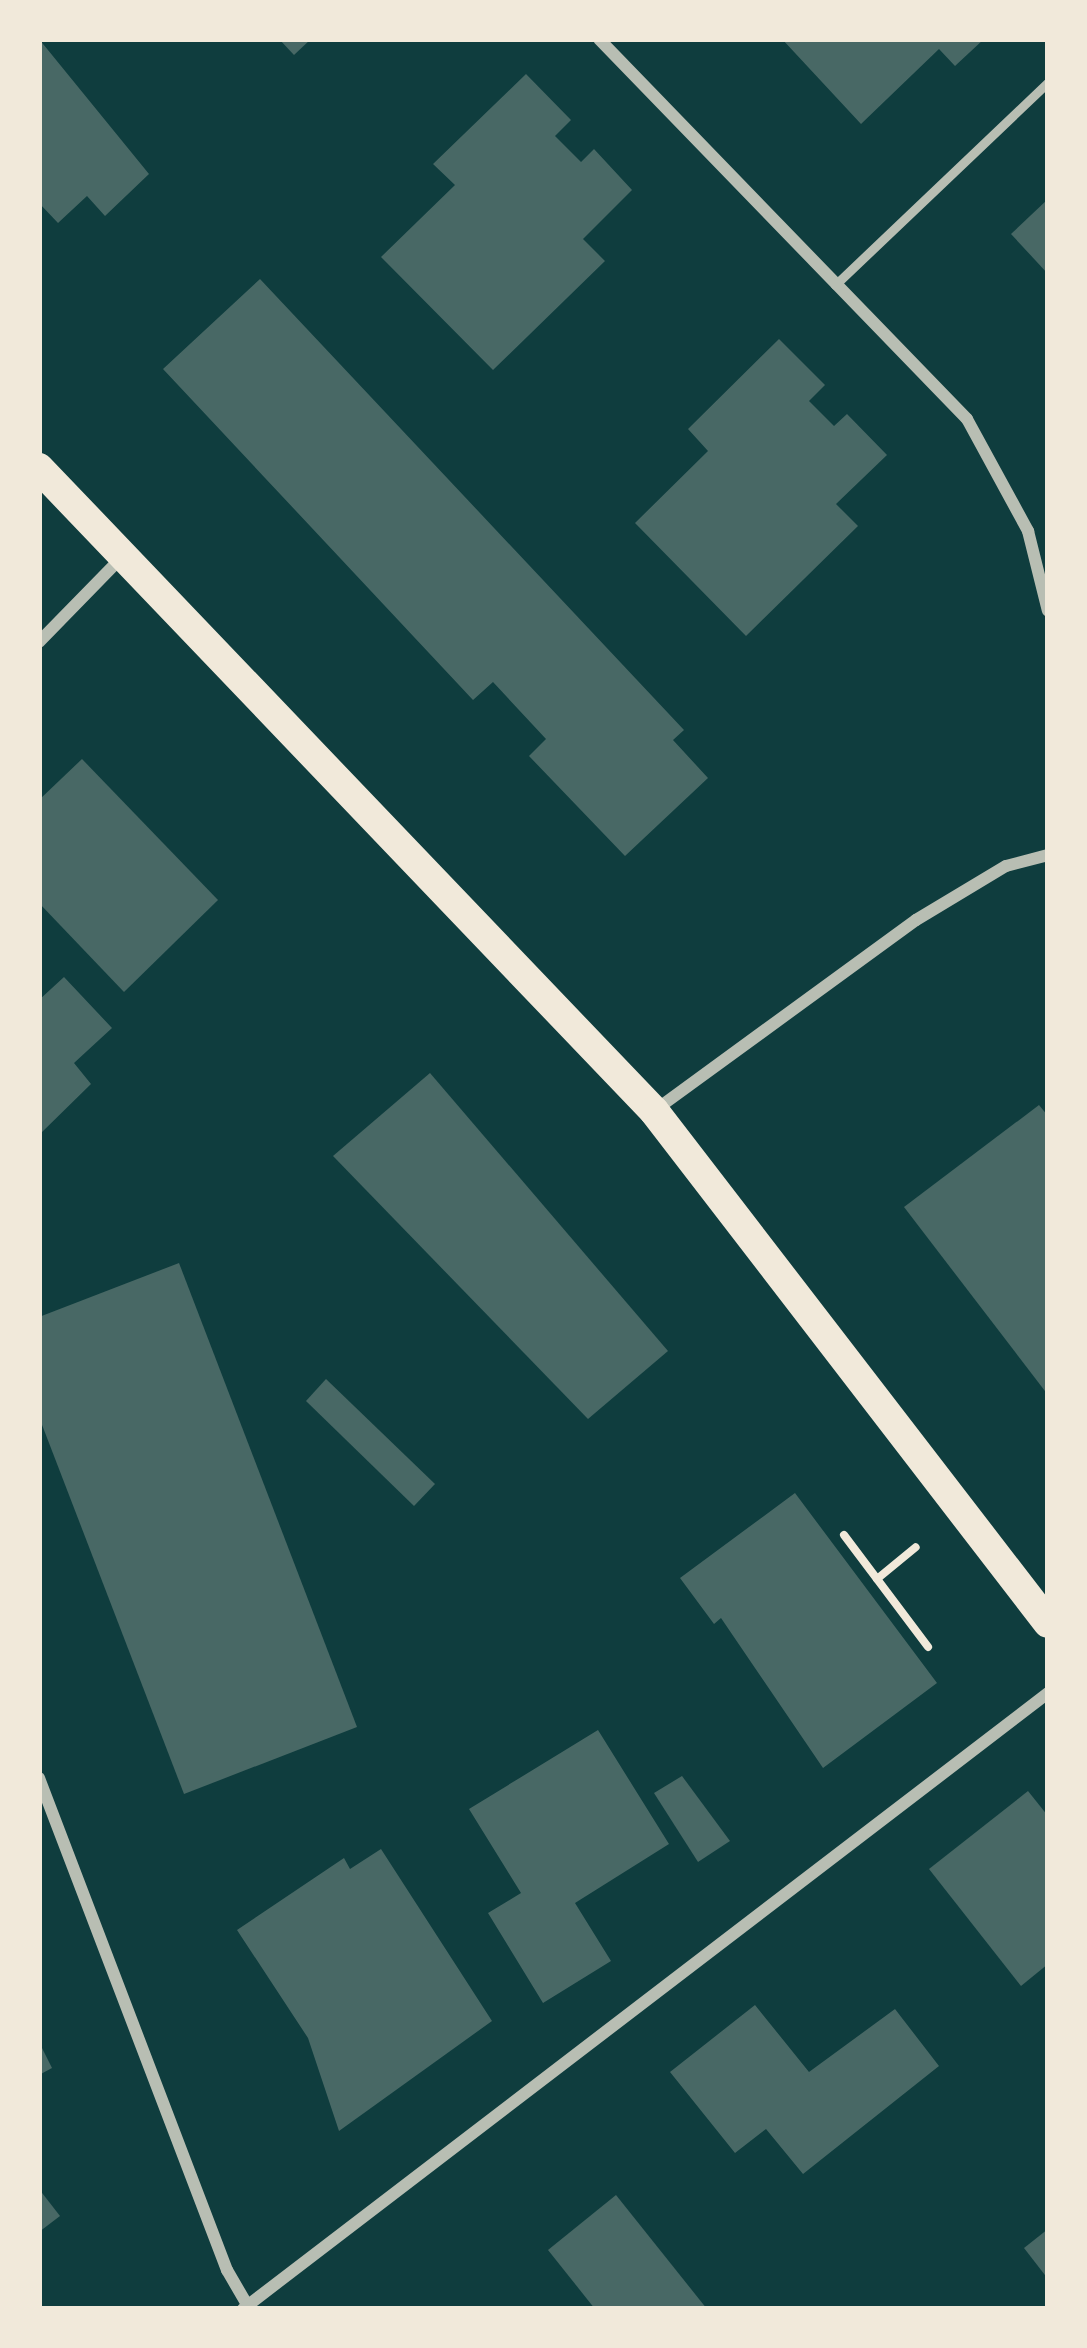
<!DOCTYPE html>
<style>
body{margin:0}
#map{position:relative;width:1087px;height:2348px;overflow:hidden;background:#0f3d3e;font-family:"DM Sans",sans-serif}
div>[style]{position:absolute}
.building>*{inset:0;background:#486865}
.path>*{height:8px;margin:-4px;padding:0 4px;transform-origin:4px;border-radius:4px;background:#f1e9da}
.service>*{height:9px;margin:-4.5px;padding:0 4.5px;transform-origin:4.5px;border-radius:4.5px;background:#b8beb3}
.minor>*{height:12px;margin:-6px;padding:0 6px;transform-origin:6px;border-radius:6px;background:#b8beb3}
.primary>*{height:30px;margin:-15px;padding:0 15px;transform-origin:15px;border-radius:15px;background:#f1e9da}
span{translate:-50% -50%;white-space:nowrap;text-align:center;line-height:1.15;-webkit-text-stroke:9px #f1e9da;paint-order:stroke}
.frame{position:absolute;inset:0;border:42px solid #f1e9da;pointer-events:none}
</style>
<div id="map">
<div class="building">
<i style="clip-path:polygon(39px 39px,149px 174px,105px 216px,87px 196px,58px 223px,39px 203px)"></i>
<i style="clip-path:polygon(279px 39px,311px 39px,294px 55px)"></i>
<i style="clip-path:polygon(782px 39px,984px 39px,955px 66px,939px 49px,861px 124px)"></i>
<i style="clip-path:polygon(526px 74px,571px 120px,555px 136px,581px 162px,594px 149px,632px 190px,583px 239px,605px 261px,493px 370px,381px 257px,455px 185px,433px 164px)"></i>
<i style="clip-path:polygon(1048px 199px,1048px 274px,1011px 234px)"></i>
<i style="clip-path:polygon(260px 279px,684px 730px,673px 740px,708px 778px,625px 856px,529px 756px,546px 739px,493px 682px,473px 700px,163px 369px)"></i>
<i style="clip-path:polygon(779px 339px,825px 385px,809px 401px,834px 426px,847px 414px,887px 455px,836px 504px,858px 526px,746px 636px,635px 523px,708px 451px,688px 429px)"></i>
<i style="clip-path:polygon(82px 759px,218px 900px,124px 992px,39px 903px,39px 800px)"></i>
<i style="clip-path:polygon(64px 977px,112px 1028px,74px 1063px,91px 1084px,39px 1135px,39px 1000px)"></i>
<i style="clip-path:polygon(430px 1073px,668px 1351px,588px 1419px,333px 1156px)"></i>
<i style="clip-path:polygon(1039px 1105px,1048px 1116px,1048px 1395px,904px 1207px)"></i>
<i style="clip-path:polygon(179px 1263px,357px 1727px,184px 1794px,39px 1417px,39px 1317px)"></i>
<i style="clip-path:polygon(326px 1379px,435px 1484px,414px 1506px,306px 1401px)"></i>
<i style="clip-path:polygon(795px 1493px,937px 1683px,823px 1768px,721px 1618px,714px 1624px,680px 1578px)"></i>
<i style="clip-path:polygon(598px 1730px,669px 1844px,575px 1903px,611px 1961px,543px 2003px,488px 1913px,521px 1893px,469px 1809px)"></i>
<i style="clip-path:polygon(682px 1776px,730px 1841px,698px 1862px,654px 1793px)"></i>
<i style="clip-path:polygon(1028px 1791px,1048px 1816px,1048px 1964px,1021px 1986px,929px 1869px)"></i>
<i style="clip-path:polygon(381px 1849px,492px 2021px,339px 2131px,308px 2038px,237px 1930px,344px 1858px,350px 1869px)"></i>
<i style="clip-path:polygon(755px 2005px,809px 2072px,895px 2009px,939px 2066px,803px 2174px,766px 2129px,735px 2153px,670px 2072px)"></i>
<i style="clip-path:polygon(39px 2042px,52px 2068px,39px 2075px)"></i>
<i style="clip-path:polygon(39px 2189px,60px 2216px,39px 2232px)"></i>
<i style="clip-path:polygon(616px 2195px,707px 2309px,595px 2309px,548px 2250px)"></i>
<i style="clip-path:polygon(1048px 2229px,1048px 2279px,1024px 2248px)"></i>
</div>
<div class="path">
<i style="left:844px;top:1535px;width:140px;rotate:53.1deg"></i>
<i style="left:877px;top:1579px;width:50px;rotate:-39.4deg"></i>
</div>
<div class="service">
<i style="left:835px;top:285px;width:294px;rotate:-43.6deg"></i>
</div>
<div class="minor">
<i style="left:599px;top:39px;width:529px;rotate:45.92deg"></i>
<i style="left:967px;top:419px;width:128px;rotate:61.4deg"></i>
<i style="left:1028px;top:531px;width:82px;rotate:76deg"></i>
<i style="left:39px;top:642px;width:119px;rotate:-45.7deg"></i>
<i style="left:654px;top:1111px;width:324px;rotate:-36.1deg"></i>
<i style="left:916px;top:920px;width:105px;rotate:-31deg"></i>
<i style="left:1006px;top:866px;width:43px;rotate:-14.7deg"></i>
<i style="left:39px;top:1778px;width:527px;rotate:69.09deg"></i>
<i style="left:227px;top:2270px;width:44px;rotate:59.9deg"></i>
<i style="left:243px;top:2309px;width:1014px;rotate:-37.42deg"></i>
</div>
<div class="primary">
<i style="left:39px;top:468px;width:890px;rotate:46.28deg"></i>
<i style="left:654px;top:1111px;width:646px;rotate:52.42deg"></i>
</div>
<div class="frame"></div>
</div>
